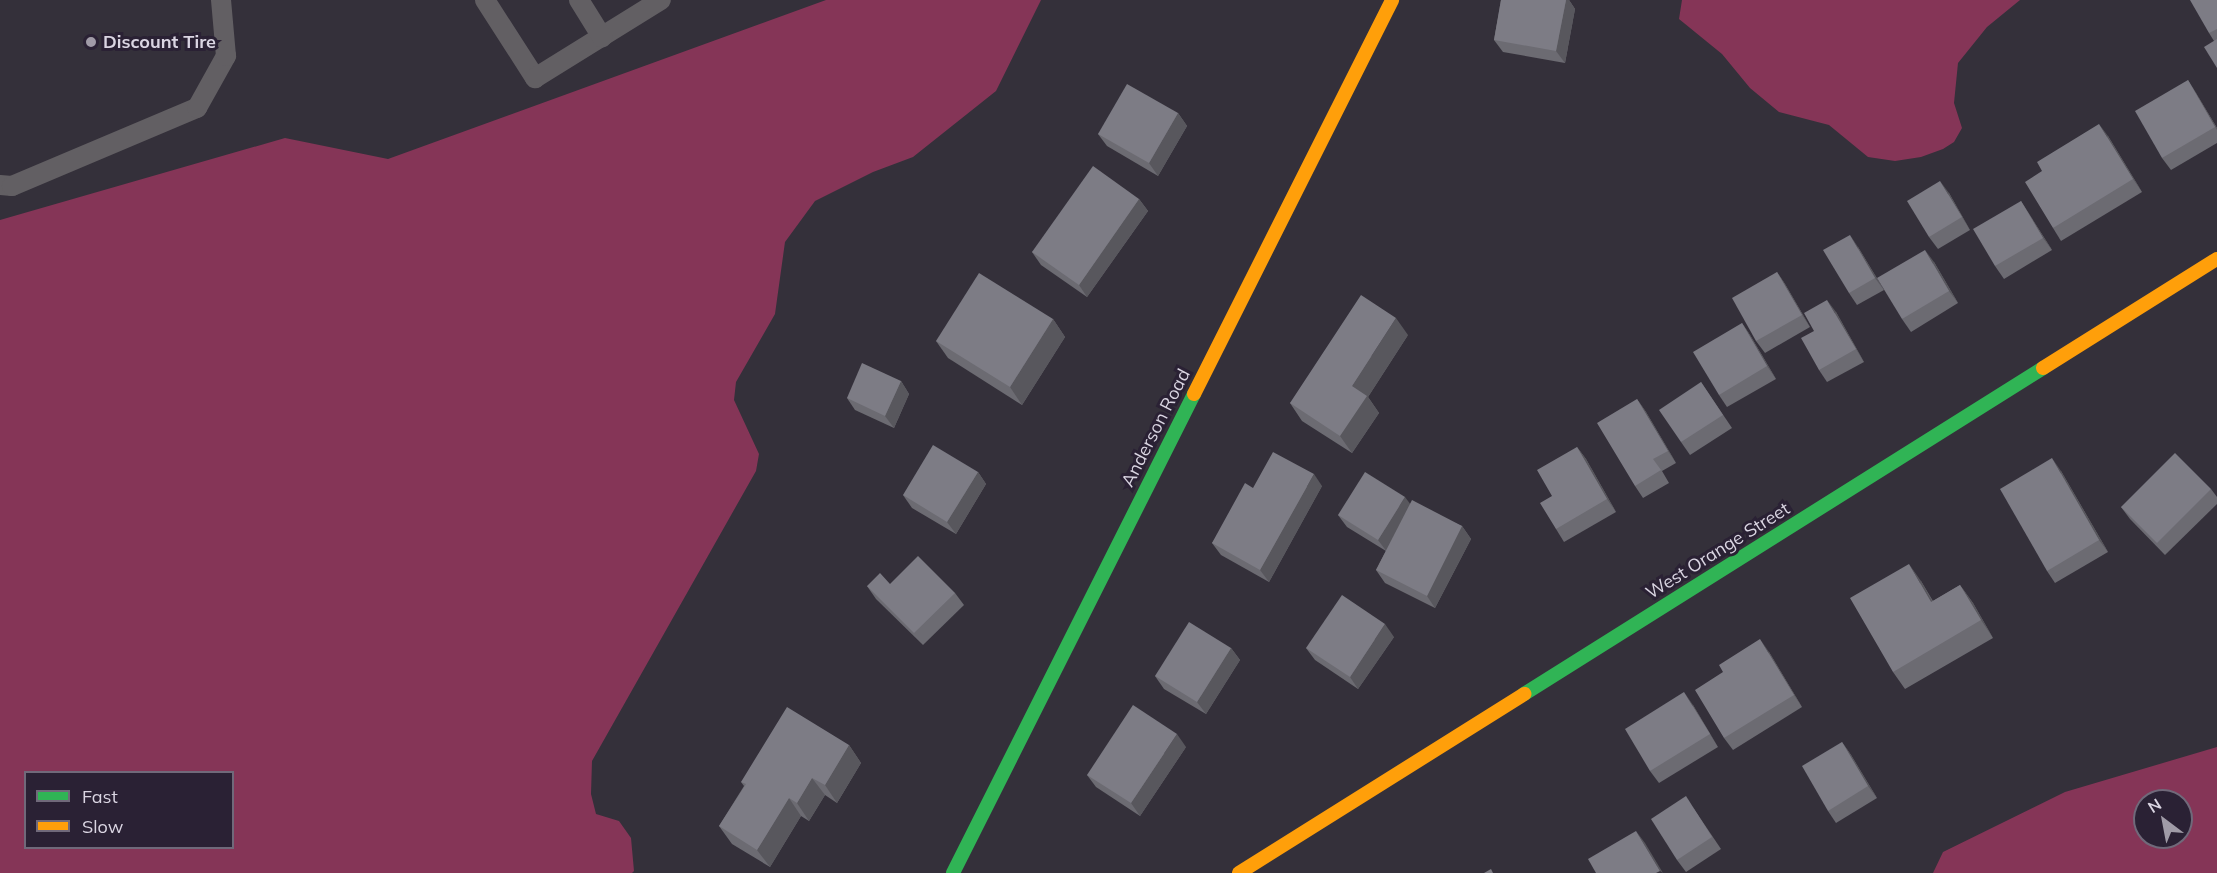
<!DOCTYPE html>
<style>
body{margin:0}
#map{position:relative;width:2217px;height:873px;overflow:hidden;background:#34303a;font-family:Mulish,sans-serif}
div>[style]{position:absolute}
.forest>*{inset:0;background:#853557}
.lane>*{height:20px;margin:-10px;padding:0 10px;transform-origin:10px;border-radius:10px;background:#625f63}
.fast>*{height:14px;margin:-7px;padding:0 7px;transform-origin:7px;border-radius:7px;background:#30b455}
.slow>*{height:14px;margin:-7px;padding:0 7px;transform-origin:7px;border-radius:7px;background:#ff9f0a}
.wall>*{inset:0;background:#6c6b72}
.shaded-wall>*{inset:0;background:#58575d}
.building>*{inset:0;background:#7d7c85}
.dots>*{width:16px;height:16px;translate:-50% -50%;box-sizing:border-box;border:3px solid #2a2134;border-radius:50%}
span{translate:-50% -50%;white-space:nowrap;text-align:center;line-height:1.15;-webkit-text-stroke:6px #2a2134;paint-order:stroke}
.poi-label{font-size:18px;color:#dad5e2;font-weight:700}
.left{translate:0 -50%;text-align:left}
.street-label{font-size:18px;color:#dad5e2}
.legend{position:absolute;left:24px;top:771px;width:210px;height:78px;box-sizing:border-box;background:#2a2134;border:2px solid #70697a;margin:0;padding:8px 10px;list-style:none;font-size:18px;color:#dad5e2}
.legend li{display:flex;align-items:center;gap:12px;height:30px}
.legend b{width:30px;border:2px solid #70697a}
.north{position:absolute;left:2133px;top:789px;width:60px;height:60px;box-sizing:border-box;background:#2a2134;border:2px solid #70697a;border-radius:50%;rotate:328deg;font-size:16px;font-weight:700;line-height:24px;text-align:center;color:#dad5e2}
.north::after{content:'';display:block;margin:auto;width:21px;height:27px;background:#a09ba7;clip-path:polygon(50% 0,100% 100%,50% 72%,0 100%)}
</style>
<div id="map">
<div class="forest">
<i style="clip-path:polygon(evenodd,826px 0,1041px 0,996px 91px,913px 157px,873px 172px,815px 201px,785px 242px,775px 314px,736px 382px,734px 400px,759px 454px,756px 471px,592px 761px,591px 794px,596px 814px,619px 821px,631px 838px,634px 871px,632px 873px,0 873px,0 220px,285px 138px,388px 159px,826px 0,232px 772px,232px 848px,26px 848px,26px 772px,232px 772px)"></i>
<i style="clip-path:polygon(1682px 0,2020px 0,1987px 27px,1958px 63px,1954px 103px,1962px 128px,1954px 142px,1943px 149px,1921px 157px,1895px 161px,1868px 157px,1829px 125px,1779px 112px,1750px 88px,1722px 54px,1679px 19px)"></i>
<i style="clip-path:polygon(evenodd,2217px 747px,2217px 873px,1933px 873px,1943px 852px,2065px 792px,2217px 747px,2145px 801px,2181px 801px,2181px 837px,2145px 837px,2145px 801px)"></i>
</div>
<div class="lane">
<i style="left:485px;top:0;width:93px;rotate:57.3deg"></i>
<i style="left:535px;top:78px;width:148px;rotate:-31.8deg"></i>
<i style="left:579px;top:0;width:44px;rotate:58.1deg"></i>
<i style="left:0;top:185px;width:12px;rotate:5deg"></i>
<i style="left:12px;top:186px;width:201px;rotate:-22.9deg"></i>
<i style="left:197px;top:108px;width:60px;rotate:-60.9deg"></i>
<i style="left:226px;top:56px;width:56px;rotate:-95.1deg"></i>
</div>
<div class="fast">
<i style="left:1524px;top:694px;width:613px;rotate:-32.13deg"></i>
<i style="left:953px;top:873px;width:536px;rotate:-63.29deg"></i>
</div>
<div class="slow">
<i style="left:2043px;top:368px;width:205px;rotate:-32.1deg"></i>
<i style="left:1194px;top:394px;width:441px;rotate:-63.3deg"></i>
<i style="left:1239px;top:873px;width:337px;rotate:-32.1deg"></i>
</div>
<div class="wall">
<i style="clip-path:polygon(1501px 0,1569px 0,1575px 9px,1565px 63px,1503px 52px,1494px 40px)"></i>
<i style="clip-path:polygon(2217px 0,2217px 68px,2214px 41px,2209px 33px)"></i>
<i style="clip-path:polygon(2188px 80px,2196px 93px,2217px 128px,2217px 143px,2171px 170px,2162px 158px)"></i>
<i style="clip-path:polygon(1178px 113px,1187px 126px,1158px 176px,1107px 146px,1098px 134px)"></i>
<i style="clip-path:polygon(2108px 136px,2142px 192px,2061px 241px,2053px 228px)"></i>
<i style="clip-path:polygon(1949px 193px,1970px 230px,1938px 249px,1929px 237px)"></i>
<i style="clip-path:polygon(1139px 199px,1148px 211px,1087px 297px,1041px 265px,1032px 252px)"></i>
<i style="clip-path:polygon(2021px 201px,2052px 250px,2004px 279px,1995px 266px)"></i>
<i style="clip-path:polygon(1858px 247px,1884px 290px,1857px 305px,1849px 293px)"></i>
<i style="clip-path:polygon(1934px 262px,1958px 303px,1911px 332px,1902px 319px)"></i>
<i style="clip-path:polygon(1777px 272px,1785px 284px,1810px 327px,1765px 353px,1756px 341px)"></i>
<i style="clip-path:polygon(1836px 312px,1864px 362px,1827px 382px,1819px 370px,1814px 331px)"></i>
<i style="clip-path:polygon(1053px 319px,1065px 337px,1022px 405px,948px 358px,936px 341px)"></i>
<i style="clip-path:polygon(1742px 323px,1750px 335px,1776px 379px,1727px 407px,1719px 395px)"></i>
<i style="clip-path:polygon(1408px 335px,1368px 397px,1379px 413px,1352px 453px,1302px 421px,1290px 403px)"></i>
<i style="clip-path:polygon(901px 381px,909px 394px,894px 428px,855px 410px,847px 398px)"></i>
<i style="clip-path:polygon(1701px 382px,1732px 428px,1690px 455px,1681px 442px)"></i>
<i style="clip-path:polygon(1637px 399px,1646px 412px,1676px 463px,1662px 471px,1669px 483px,1643px 498px,1635px 486px)"></i>
<i style="clip-path:polygon(1577px 447px,1586px 459px,1616px 512px,1564px 542px,1556px 529px,1552px 496px)"></i>
<i style="clip-path:polygon(2061px 471px,2108px 552px,2055px 583px,2047px 571px)"></i>
<i style="clip-path:polygon(978px 472px,986px 484px,956px 534px,912px 508px,903px 495px)"></i>
<i style="clip-path:polygon(1322px 486px,1269px 582px,1221px 555px,1212px 543px,1253px 488px)"></i>
<i style="clip-path:polygon(2211px 489px,2217px 497px,2217px 504px,2165px 555px,2130px 519px,2121px 507px)"></i>
<i style="clip-path:polygon(1410px 504px,1462px 526px,1471px 539px,1435px 608px,1385px 583px,1376px 570px,1386px 551px,1347px 527px,1338px 515px)"></i>
<i style="clip-path:polygon(1921px 581px,1933px 601px,1960px 585px,1973px 603px,1993px 638px,1905px 689px,1893px 672px)"></i>
<i style="clip-path:polygon(890px 584px,955px 593px,964px 605px,923px 645px,876px 599px,867px 586px)"></i>
<i style="clip-path:polygon(1394px 637px,1358px 689px,1315px 660px,1306px 648px)"></i>
<i style="clip-path:polygon(1231px 648px,1240px 660px,1206px 714px,1164px 689px,1155px 676px)"></i>
<i style="clip-path:polygon(1769px 652px,1802px 707px,1733px 750px,1724px 738px)"></i>
<i style="clip-path:polygon(1693px 705px,1718px 747px,1659px 783px,1650px 771px)"></i>
<i style="clip-path:polygon(1842px 742px,1851px 755px,1877px 798px,1836px 823px,1828px 811px)"></i>
<i style="clip-path:polygon(849px 745px,861px 763px,837px 803px,825px 795px,809px 821px,801px 816px,770px 867px,732px 844px,719px 826px,744px 786px,741px 782px)"></i>
<i style="clip-path:polygon(1186px 747px,1140px 816px,1096px 787px,1087px 775px)"></i>
<i style="clip-path:polygon(1694px 809px,1721px 849px,1686px 872px,1677px 860px)"></i>
</div>
<div class="shaded-wall">
<i style="clip-path:polygon(1566px 0,1569px 0,1575px 9px,1565px 63px,1556px 51px)"></i>
<i style="clip-path:polygon(2188px 80px,2196px 93px,2217px 128px,2217px 130px)"></i>
<i style="clip-path:polygon(1178px 113px,1187px 126px,1158px 176px,1149px 163px)"></i>
<i style="clip-path:polygon(2099px 124px,2108px 136px,2142px 192px,2133px 179px)"></i>
<i style="clip-path:polygon(1940px 181px,1949px 193px,1970px 230px,1962px 217px)"></i>
<i style="clip-path:polygon(1139px 199px,1148px 211px,1087px 297px,1079px 285px)"></i>
<i style="clip-path:polygon(2021px 201px,2029px 214px,2052px 250px,2043px 238px)"></i>
<i style="clip-path:polygon(1850px 235px,1858px 247px,1884px 290px,1875px 278px)"></i>
<i style="clip-path:polygon(1925px 250px,1934px 262px,1958px 303px,1949px 291px)"></i>
<i style="clip-path:polygon(1777px 272px,1785px 284px,1810px 327px,1802px 315px)"></i>
<i style="clip-path:polygon(1827px 300px,1836px 312px,1864px 362px,1856px 349px)"></i>
<i style="clip-path:polygon(1396px 318px,1408px 335px,1368px 397px,1379px 413px,1352px 453px,1340px 436px,1352px 386px)"></i>
<i style="clip-path:polygon(1053px 319px,1065px 337px,1022px 405px,1010px 387px)"></i>
<i style="clip-path:polygon(1742px 323px,1750px 335px,1776px 379px,1767px 366px)"></i>
<i style="clip-path:polygon(901px 381px,909px 394px,894px 428px,885px 416px)"></i>
<i style="clip-path:polygon(1637px 399px,1646px 412px,1676px 463px,1668px 451px)"></i>
<i style="clip-path:polygon(1577px 447px,1586px 459px,1616px 512px,1607px 499px)"></i>
<i style="clip-path:polygon(2052px 458px,2061px 471px,2108px 552px,2099px 540px)"></i>
<i style="clip-path:polygon(978px 472px,986px 484px,956px 534px,947px 522px)"></i>
<i style="clip-path:polygon(1314px 474px,1322px 486px,1269px 582px,1260px 570px)"></i>
<i style="clip-path:polygon(1405px 497px,1414px 509px,1387px 552px,1378px 540px)"></i>
<i style="clip-path:polygon(1462px 526px,1471px 539px,1435px 608px,1427px 596px)"></i>
<i style="clip-path:polygon(1909px 564px,1921px 581px,1943px 620px,1931px 602px)"></i>
<i style="clip-path:polygon(1960px 585px,1973px 603px,1993px 638px,1981px 620px)"></i>
<i style="clip-path:polygon(1385px 624px,1394px 637px,1358px 689px,1350px 677px)"></i>
<i style="clip-path:polygon(1760px 639px,1769px 652px,1802px 707px,1794px 695px)"></i>
<i style="clip-path:polygon(1231px 648px,1240px 660px,1206px 714px,1197px 702px)"></i>
<i style="clip-path:polygon(1684px 692px,1693px 705px,1718px 747px,1710px 734px)"></i>
<i style="clip-path:polygon(1177px 734px,1186px 747px,1140px 816px,1131px 803px)"></i>
<i style="clip-path:polygon(1842px 742px,1851px 755px,1877px 798px,1868px 786px)"></i>
<i style="clip-path:polygon(849px 745px,861px 763px,837px 803px,825px 785px)"></i>
<i style="clip-path:polygon(812px 778px,825px 795px,809px 821px,797px 803px)"></i>
<i style="clip-path:polygon(789px 798px,801px 816px,770px 867px,757px 850px)"></i>
<i style="clip-path:polygon(1636px 831px,1645px 843px,1663px 873px,1660px 871px)"></i>
</div>
<div class="building">
<i style="clip-path:polygon(1501px 0,1566px 0,1556px 51px,1494px 40px)"></i>
<i style="clip-path:polygon(2190px 0,2217px 0,2217px 29px,2209px 33px)"></i>
<i style="clip-path:polygon(2217px 39px,2217px 68px,2204px 47px)"></i>
<i style="clip-path:polygon(2188px 80px,2215px 127px,2162px 158px,2135px 111px)"></i>
<i style="clip-path:polygon(1127px 84px,1178px 113px,1149px 163px,1098px 134px)"></i>
<i style="clip-path:polygon(2099px 124px,2133px 179px,2053px 228px,2025px 182px,2042px 171px,2037px 162px)"></i>
<i style="clip-path:polygon(1093px 166px,1139px 199px,1079px 285px,1032px 252px)"></i>
<i style="clip-path:polygon(1940px 181px,1962px 217px,1929px 237px,1907px 201px)"></i>
<i style="clip-path:polygon(2021px 201px,2043px 238px,1995px 266px,1973px 229px)"></i>
<i style="clip-path:polygon(1850px 235px,1875px 278px,1849px 293px,1823px 250px)"></i>
<i style="clip-path:polygon(1925px 250px,1949px 291px,1902px 319px,1877px 278px)"></i>
<i style="clip-path:polygon(1777px 272px,1802px 315px,1756px 341px,1732px 298px)"></i>
<i style="clip-path:polygon(979px 273px,1053px 319px,1010px 387px,936px 341px)"></i>
<i style="clip-path:polygon(1361px 295px,1396px 318px,1352px 386px,1367px 396px,1340px 436px,1290px 403px)"></i>
<i style="clip-path:polygon(1827px 300px,1856px 349px,1819px 370px,1801px 338px,1814px 331px,1804px 313px)"></i>
<i style="clip-path:polygon(1742px 323px,1767px 366px,1719px 395px,1693px 352px)"></i>
<i style="clip-path:polygon(862px 363px,901px 381px,885px 416px,847px 398px)"></i>
<i style="clip-path:polygon(1701px 382px,1723px 415px,1681px 442px,1659px 410px)"></i>
<i style="clip-path:polygon(1637px 399px,1668px 451px,1653px 459px,1661px 470px,1635px 486px,1597px 423px)"></i>
<i style="clip-path:polygon(933px 445px,978px 472px,947px 522px,903px 495px)"></i>
<i style="clip-path:polygon(1577px 447px,1607px 499px,1556px 529px,1540px 503px,1552px 496px,1537px 470px)"></i>
<i style="clip-path:polygon(1273px 452px,1314px 474px,1260px 570px,1212px 543px,1245px 483px,1253px 488px)"></i>
<i style="clip-path:polygon(2175px 453px,2211px 489px,2157px 543px,2121px 507px)"></i>
<i style="clip-path:polygon(2052px 458px,2099px 540px,2047px 571px,2000px 489px)"></i>
<i style="clip-path:polygon(1365px 472px,1405px 497px,1378px 540px,1338px 515px)"></i>
<i style="clip-path:polygon(1412px 500px,1462px 526px,1427px 596px,1376px 570px)"></i>
<i style="clip-path:polygon(918px 556px,955px 593px,914px 633px,867px 586px,880px 573px,890px 584px)"></i>
<i style="clip-path:polygon(1909px 564px,1931px 602px,1960px 585px,1981px 620px,1893px 672px,1850px 598px)"></i>
<i style="clip-path:polygon(1342px 595px,1385px 624px,1350px 677px,1306px 648px)"></i>
<i style="clip-path:polygon(1189px 622px,1231px 648px,1197px 702px,1155px 676px)"></i>
<i style="clip-path:polygon(1760px 639px,1794px 695px,1724px 738px,1695px 690px,1723px 672px,1719px 665px)"></i>
<i style="clip-path:polygon(1684px 692px,1710px 734px,1650px 771px,1625px 729px)"></i>
<i style="clip-path:polygon(1133px 705px,1177px 734px,1131px 803px,1087px 775px)"></i>
<i style="clip-path:polygon(787px 707px,849px 745px,825px 785px,812px 778px,797px 803px,789px 798px,757px 850px,719px 826px,746px 784px,741px 782px)"></i>
<i style="clip-path:polygon(1842px 742px,1868px 786px,1828px 811px,1802px 766px)"></i>
<i style="clip-path:polygon(1686px 796px,1712px 837px,1677px 860px,1651px 819px)"></i>
<i style="clip-path:polygon(1636px 831px,1660px 871px,1656px 873px,1596px 873px,1588px 859px)"></i>
<i style="clip-path:polygon(1491px 869px,1493px 873px,1484px 873px)"></i>
</div>
<div class="dots">
<i style="left:91px;top:42px;background:#a09ba7"></i>
</div>
<div class="poi-label">
<span class="left" style="left:103px;top:42px">Discount Tire</span>
</div>
<div class="street-label">
<span style="left:1156px;top:428px;rotate:-63deg">Anderson Road</span>
<span style="left:1718px;top:551px;rotate:-32deg">West Orange Street</span>
</div>
<ul class="legend">
<li><b style="height:8px;background:#30b455"></b>Fast</li>
<li><b style="height:8px;background:#ff9f0a"></b>Slow</li>
</ul>
<div class="north">N</div>
</div>
